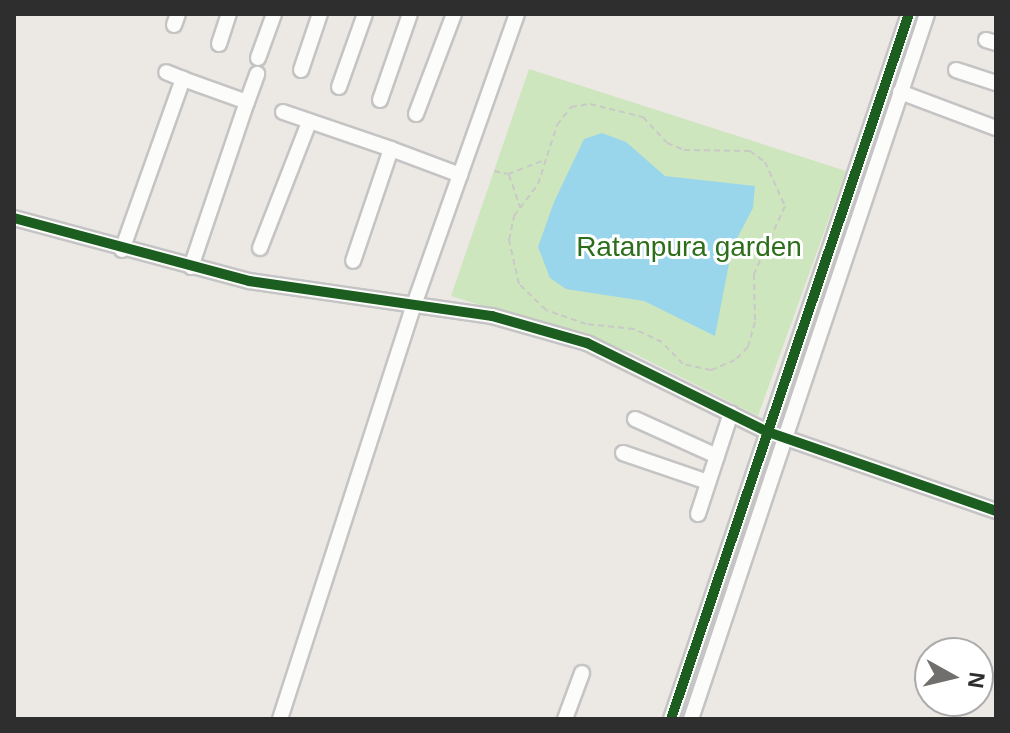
<!DOCTYPE html>
<style>
body{margin:0}
#map{position:relative;width:1010px;height:733px;overflow:hidden;background:#ece8e4;font-family:Arial,sans-serif}
div>[style]{position:absolute}
.green>*{inset:0;background:#cee6be}
.water>*{inset:0;background:#99d6ec}
.path>*{height:2px;margin-top:-1px;transform-origin:0;background:repeating-linear-gradient(90deg,#c9c9c8 0 6px,transparent 0 10px)}
.roads{filter:drop-shadow(2px 0 #c5c4c5) drop-shadow(-2px 0 #c5c4c5) drop-shadow(0 2px #c5c4c5) drop-shadow(0 -2px #c5c4c5)}
.minor>*{height:14px;margin:-7px;padding:0 7px;transform-origin:7px;border-radius:7px;background:#fcfcfb}
.cycleway>*{height:10px;margin:-5px;padding:0 5px;transform-origin:5px;border-radius:5px;background:#1b5e20}
span{translate:-50% -50%;white-space:nowrap;text-align:center;line-height:1.15;-webkit-text-stroke:6px #fff;paint-order:stroke}
.park-label{font-size:28px;color:#2c6e1b}
.frame{position:absolute;inset:0;border:16px solid #2e2e2e;pointer-events:none}
.north{position:absolute;left:914px;top:637px;width:80px;height:80px;box-sizing:border-box;background:#fff;border:2px solid #ababab;border-radius:50%;rotate:98deg;font-size:22px;font-weight:700;line-height:32px;text-align:center;color:#2e2e2e}
.north::after{content:'';display:block;margin:auto;width:28px;height:36px;background:#706f6e;clip-path:polygon(50% 0,100% 100%,50% 72%,0 100%)}
</style>
<div id="map">
<div class="green">
<i style="clip-path:polygon(529px 69px,846px 171px,758px 416px,631px 352px,451px 296px)"></i>
</div>
<div class="water">
<i style="clip-path:polygon(602px 133px,626px 142px,665px 176px,755px 186px,753px 208px,732px 248px,715px 336px,644px 301px,566px 289px,550px 278px,538px 247px,554px 202px,584px 139px)"></i>
</div>
<div class="path">
<i style="left:590px;top:104px;width:55px;rotate:13.8deg"></i>
<i style="left:643px;top:117px;width:35px;rotate:47deg"></i>
<i style="left:667px;top:143px;width:18px;rotate:22deg"></i>
<i style="left:684px;top:150px;width:66px;rotate:0.9deg"></i>
<i style="left:750px;top:151px;width:19px;rotate:36deg"></i>
<i style="left:765px;top:162px;width:48px;rotate:65.6deg"></i>
<i style="left:785px;top:206px;width:75px;rotate:114.5deg"></i>
<i style="left:754px;top:274px;width:48px;rotate:88.8deg"></i>
<i style="left:755px;top:322px;width:26px;rotate:106deg"></i>
<i style="left:748px;top:347px;width:18px;rotate:135deg"></i>
<i style="left:735px;top:360px;width:26px;rotate:157deg"></i>
<i style="left:711px;top:370px;width:29px;rotate:-168deg"></i>
<i style="left:683px;top:364px;width:30px;rotate:-134deg"></i>
<i style="left:662px;top:342px;width:31px;rotate:-155deg"></i>
<i style="left:634px;top:329px;width:48px;rotate:-174.1deg"></i>
<i style="left:586px;top:324px;width:42px;rotate:-160.7deg"></i>
<i style="left:546px;top:310px;width:37px;rotate:-136deg"></i>
<i style="left:519px;top:284px;width:45px;rotate:-102.8deg"></i>
<i style="left:509px;top:240px;width:25px;rotate:-78deg"></i>
<i style="left:514px;top:216px;width:40px;rotate:-53deg"></i>
<i style="left:538px;top:184px;width:62px;rotate:-72.1deg"></i>
<i style="left:557px;top:125px;width:23px;rotate:-52deg"></i>
<i style="left:571px;top:107px;width:19px;rotate:-9deg"></i>
<i style="left:494px;top:171px;width:14px;rotate:12deg"></i>
<i style="left:508px;top:174px;width:36px;rotate:-21deg"></i>
<i style="left:509px;top:175px;width:34px;rotate:71deg"></i>
</div>
<div class="roads">
<div class="minor">
<i style="left:174px;top:25px;width:12px;rotate:-70deg"></i>
<i style="left:986px;top:40px;width:10px;rotate:17deg"></i>
<i style="left:219px;top:44px;width:32px;rotate:-72deg"></i>
<i style="left:258px;top:58px;width:47px;rotate:-70deg"></i>
<i style="left:301px;top:70px;width:59px;rotate:-71.3deg"></i>
<i style="left:956px;top:70px;width:42px;rotate:18deg"></i>
<i style="left:183px;top:79px;width:68px;rotate:19.8deg"></i>
<i style="left:247px;top:102px;width:30px;rotate:-70deg"></i>
<i style="left:339px;top:87px;width:77px;rotate:-70.4deg"></i>
<i style="left:900px;top:92px;width:103px;rotate:20.6deg"></i>
<i style="left:380px;top:100px;width:91px;rotate:-70.8deg"></i>
<i style="left:283px;top:112px;width:114px;rotate:18.9deg"></i>
<i style="left:391px;top:149px;width:118px;rotate:108.7deg"></i>
<i style="left:416px;top:114px;width:107px;rotate:-69.2deg"></i>
<i style="left:391px;top:149px;width:74px;rotate:20.6deg"></i>
<i style="left:14px;top:218px;width:243px;rotate:15deg"></i>
<i style="left:249px;top:281px;width:246px;rotate:8.2deg"></i>
<i style="left:492px;top:316px;width:99px;rotate:15.9deg"></i>
<i style="left:587px;top:343px;width:202px;rotate:26.2deg"></i>
<i style="left:768px;top:432px;width:241px;rotate:19.1deg"></i>
<i style="left:260px;top:248px;width:135px;rotate:-68.7deg"></i>
<i style="left:122px;top:250px;width:182px;rotate:-70.4deg"></i>
<i style="left:183px;top:79px;width:18px;rotate:-158deg"></i>
<i style="left:191px;top:267px;width:174px;rotate:-71.3deg"></i>
<i style="left:635px;top:419px;width:90px;rotate:24.3deg"></i>
<i style="left:623px;top:453px;width:90px;rotate:18.8deg"></i>
<i style="left:698px;top:514px;width:106px;rotate:-71.9deg"></i>
<i style="left:280px;top:719px;width:438px;rotate:-72.1deg"></i>
<i style="left:415px;top:302px;width:306px;rotate:-70.5deg"></i>
<i style="left:565px;top:719px;width:49px;rotate:-69.7deg"></i>
<i style="left:671px;top:719px;width:744px;rotate:-71.35deg"></i>
<i style="left:691px;top:719px;width:743px;rotate:-71.49deg"></i>
</div>
</div>
<div class="cycleway">
<i style="left:14px;top:218px;width:243px;rotate:15deg"></i>
<i style="left:249px;top:281px;width:246px;rotate:8.2deg"></i>
<i style="left:492px;top:316px;width:99px;rotate:15.9deg"></i>
<i style="left:587px;top:343px;width:202px;rotate:26.2deg"></i>
<i style="left:768px;top:432px;width:241px;rotate:19.1deg"></i>
<i style="left:671px;top:719px;width:744px;rotate:-71.35deg"></i>
</div>
<div class="park-label">
<span style="left:689px;top:247px">Ratanpura garden</span>
</div>
<div class="frame"></div>
<div class="north">N</div>
</div>
